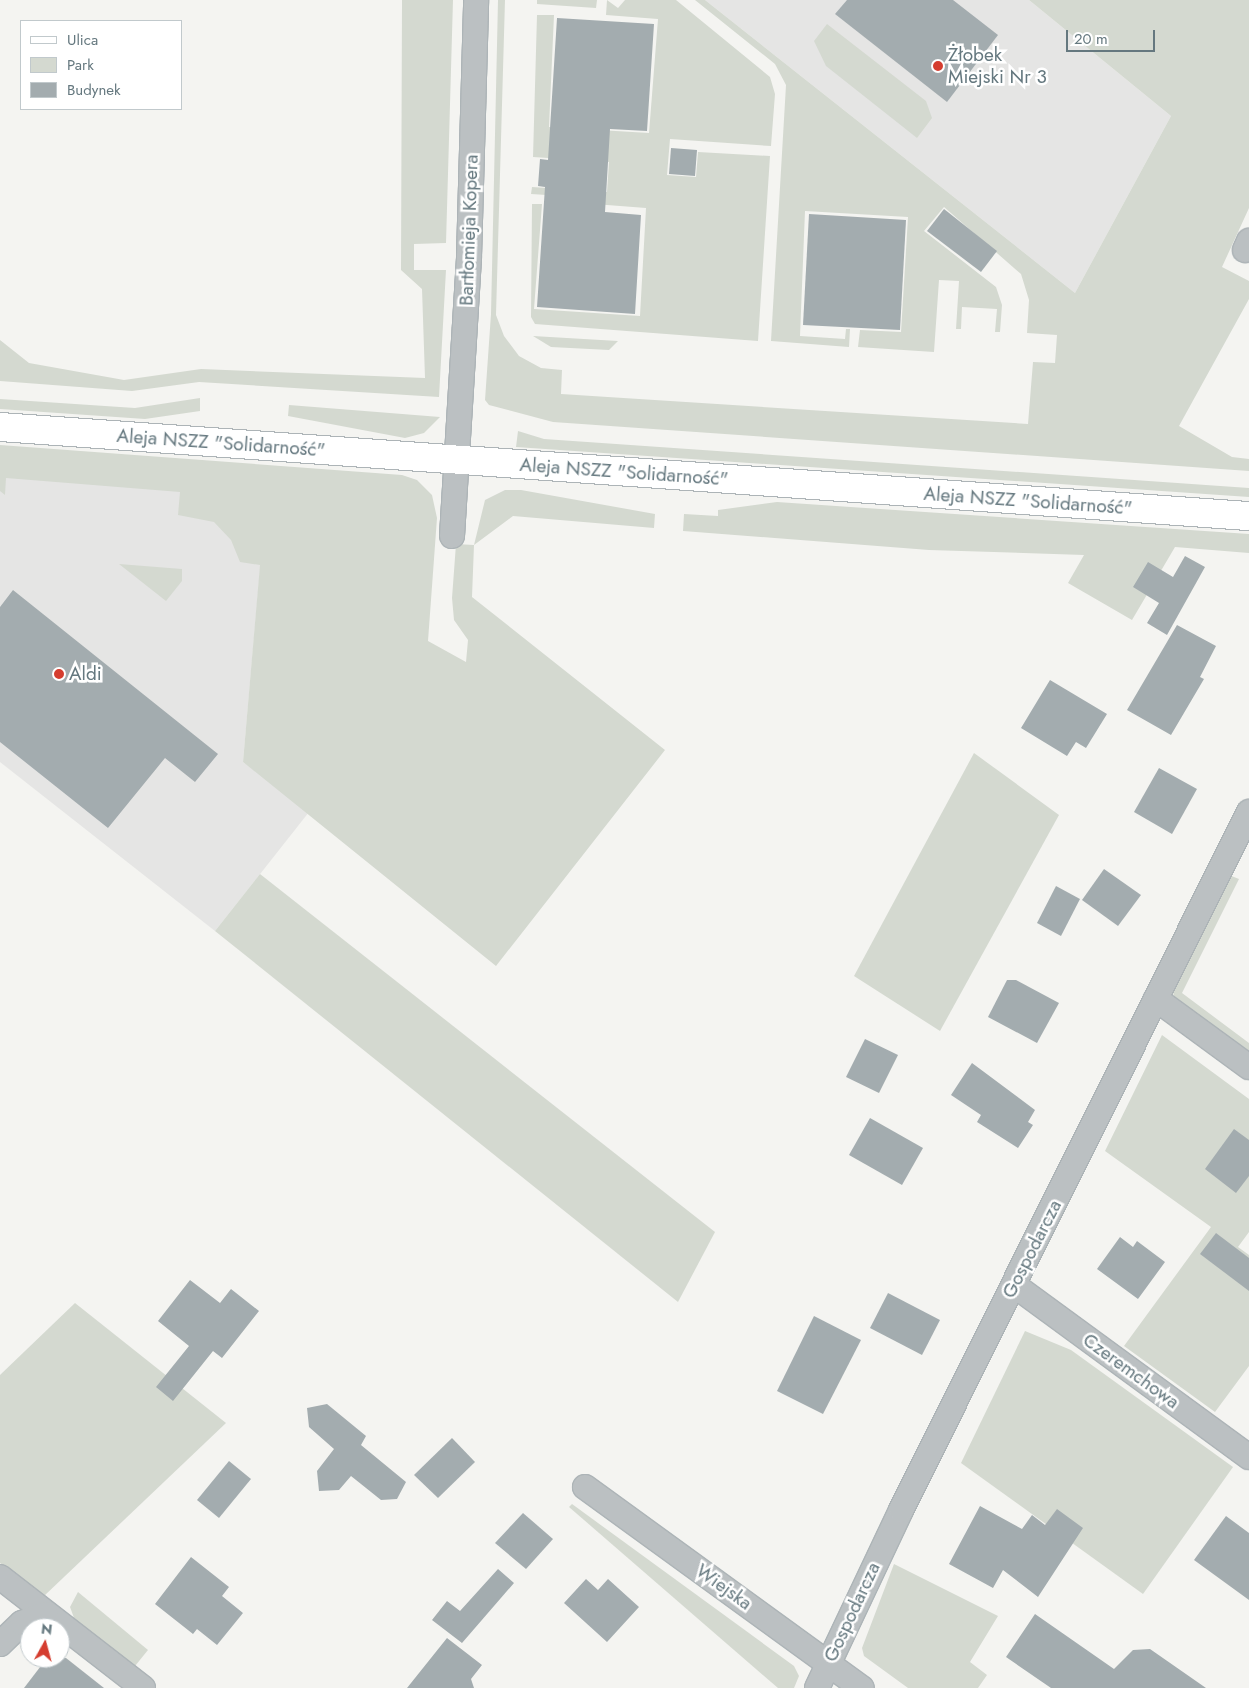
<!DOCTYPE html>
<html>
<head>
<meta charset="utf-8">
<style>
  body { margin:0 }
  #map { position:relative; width:1249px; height:1688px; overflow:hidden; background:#f4f4f1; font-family:Jost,sans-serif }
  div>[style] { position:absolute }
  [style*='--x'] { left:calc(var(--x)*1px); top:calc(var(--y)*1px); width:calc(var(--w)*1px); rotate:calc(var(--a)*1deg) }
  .built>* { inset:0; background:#e5e5e4 }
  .green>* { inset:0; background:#d4d9d0 }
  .building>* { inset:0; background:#a3acaf }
  .roads { filter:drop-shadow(1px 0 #adb4b7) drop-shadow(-1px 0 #adb4b7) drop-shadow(0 1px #adb4b7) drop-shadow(0 -1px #adb4b7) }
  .street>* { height:24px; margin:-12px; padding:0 12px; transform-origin:12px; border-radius:12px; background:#bbc0c2 }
  .secondary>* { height:28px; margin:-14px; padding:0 14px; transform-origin:14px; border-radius:14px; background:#fff }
  .dots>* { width:14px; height:14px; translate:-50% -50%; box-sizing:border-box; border:2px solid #fff; border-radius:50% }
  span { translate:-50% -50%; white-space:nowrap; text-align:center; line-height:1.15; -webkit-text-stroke:5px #fff; paint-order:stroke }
  .poi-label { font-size:19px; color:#65787f }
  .left { translate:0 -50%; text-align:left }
  .street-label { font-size:19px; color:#65787f }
  .legend { position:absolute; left:20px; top:20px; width:162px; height:90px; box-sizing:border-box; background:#fff; border:1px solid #c1c9cc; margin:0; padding:6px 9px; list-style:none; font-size:15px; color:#65787f }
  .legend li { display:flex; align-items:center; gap:10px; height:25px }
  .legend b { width:25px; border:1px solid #c1c9cc }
  .north { position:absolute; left:20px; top:1618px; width:50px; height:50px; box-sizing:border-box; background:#fff; border:1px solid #c1c9cc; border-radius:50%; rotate:7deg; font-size:14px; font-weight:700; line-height:20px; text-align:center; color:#65787f }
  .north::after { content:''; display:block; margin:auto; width:18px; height:22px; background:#d53d2f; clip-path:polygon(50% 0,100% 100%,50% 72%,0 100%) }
  .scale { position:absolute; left:1066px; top:30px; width:89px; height:22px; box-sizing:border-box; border:2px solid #65787f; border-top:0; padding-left:6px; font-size:15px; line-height:18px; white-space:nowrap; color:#65787f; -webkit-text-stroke:4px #fff; paint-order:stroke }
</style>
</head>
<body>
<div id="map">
  <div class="built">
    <div style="clip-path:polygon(705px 0,1029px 0,1171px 116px,1075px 293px)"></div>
    <div style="clip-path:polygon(0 459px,268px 479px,243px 762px,309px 812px,215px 931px,0 762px)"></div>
  </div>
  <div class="green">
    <div style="clip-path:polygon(402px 0,453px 0,446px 243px,414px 244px,414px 270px,446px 270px,439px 397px,199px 382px,132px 391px,0 381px,0 340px,29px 363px,124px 380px,201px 369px,425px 378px,422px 289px,401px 270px)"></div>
    <div style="clip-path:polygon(498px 0,505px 0,496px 315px,504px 336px,519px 356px,541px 368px,562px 370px,561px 394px,1028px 424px,1033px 362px,1055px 363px,1057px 335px,1027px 333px,1029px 300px,1021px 274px,944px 207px,924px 231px,996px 287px,1002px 305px,1000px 332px,995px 332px,997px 309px,962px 307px,961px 329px,956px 329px,959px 281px,939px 280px,934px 352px,858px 347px,860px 330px,901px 332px,908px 217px,805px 211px,800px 336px,845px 339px,846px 329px,850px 329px,849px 347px,771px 341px,786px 85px,775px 64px,695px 0,705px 0,1075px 293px,1171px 116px,1029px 0,1249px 0,1249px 208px,1222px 267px,1249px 281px,1249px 299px,1179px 426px,1232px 457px,1249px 459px,1249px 471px,553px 422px,489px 405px,485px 400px,491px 314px)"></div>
    <div style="clip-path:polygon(537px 0,597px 0,596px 8px,537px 4px)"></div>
    <div style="clip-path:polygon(607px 0,618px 8px,625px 0,676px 0,770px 77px,775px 94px,771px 146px,670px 139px,667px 175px,696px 177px,698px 152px,770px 156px,758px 341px,535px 324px,531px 317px,532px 204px,542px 204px,534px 309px,640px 316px,646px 208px,594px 204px,594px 198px,531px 194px,532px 187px,607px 192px,609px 162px,533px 157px,537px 15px,554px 15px,549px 127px,649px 133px,658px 19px,606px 15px)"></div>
    <div style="clip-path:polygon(827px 24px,926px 101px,932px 118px,917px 138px,826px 66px,814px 41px)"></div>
    <div style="clip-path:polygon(533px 336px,618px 341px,609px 350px,551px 347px)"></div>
    <div style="clip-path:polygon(200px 398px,200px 411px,145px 419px,0 409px,0 399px,135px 408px)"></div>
    <div style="clip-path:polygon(289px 405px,440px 417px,424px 433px,405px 438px,288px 416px)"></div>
    <div style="clip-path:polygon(518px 431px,544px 439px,1249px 488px,1249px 497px,516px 447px)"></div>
    <div style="clip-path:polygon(0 445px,402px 475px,417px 480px,432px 495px,437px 518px,428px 641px,466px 662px,468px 640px,454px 620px,452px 598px,456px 544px,474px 545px,485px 500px,505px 490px,521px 490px,655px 514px,654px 528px,513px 516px,474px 545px,472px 597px,665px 750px,496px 966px,243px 762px,260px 565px,240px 562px,231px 540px,214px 522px,178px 515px,180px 492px,6px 478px,5px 495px,0 491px)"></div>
    <div style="clip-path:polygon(777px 502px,1249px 534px,1249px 553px,1175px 547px,1132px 620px,1068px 583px,1084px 555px,929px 550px,683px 531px,684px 514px,718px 516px,718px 510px)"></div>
    <div style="clip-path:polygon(119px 564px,182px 569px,182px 581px,166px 601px)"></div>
    <div style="clip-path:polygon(974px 753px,1059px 815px,940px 1031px,854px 976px)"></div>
    <div style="clip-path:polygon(260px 874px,715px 1232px,678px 1302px,215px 931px)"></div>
    <div style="clip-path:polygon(1229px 875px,1239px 879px,1182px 993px,1249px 1043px,1249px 1053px,1174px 997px,1172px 986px)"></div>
    <div style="clip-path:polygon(1162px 1035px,1249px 1099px,1249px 1232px,1238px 1247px,1249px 1255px,1249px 1366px,1215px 1412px,1124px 1346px,1211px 1227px,1105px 1151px)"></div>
    <div style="clip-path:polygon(75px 1303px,226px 1423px,43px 1597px,0 1563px,0 1375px)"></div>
    <div style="clip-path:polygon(1025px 1331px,1071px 1350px,1233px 1467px,1143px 1594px,961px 1463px)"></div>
    <div style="clip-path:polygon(572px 1504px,794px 1666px,799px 1676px,794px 1688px,778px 1688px,569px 1507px)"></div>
    <div style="clip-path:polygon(894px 1564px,998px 1616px,970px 1662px,987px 1675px,978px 1688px,908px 1688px,864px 1656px,862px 1648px)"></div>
    <div style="clip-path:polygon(78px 1592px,148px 1650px,131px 1671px,77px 1626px,70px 1607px)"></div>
  </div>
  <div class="building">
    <div style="clip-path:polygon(847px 0,953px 0,998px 35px,947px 102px,835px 14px)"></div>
    <div style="clip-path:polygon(557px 18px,654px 24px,647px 131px,610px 129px,605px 212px,641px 215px,635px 314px,537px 307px,545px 187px,538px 186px,540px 159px,548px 160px)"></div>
    <div style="clip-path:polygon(671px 148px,697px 150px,695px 176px,669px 174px)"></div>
    <div style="clip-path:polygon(944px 209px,997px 251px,981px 272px,927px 231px)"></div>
    <div style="clip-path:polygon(809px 214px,906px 220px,900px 330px,803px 325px)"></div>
    <div style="clip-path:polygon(1185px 556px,1205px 567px,1167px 635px,1147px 623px,1159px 603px,1133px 587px,1148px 562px,1173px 577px)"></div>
    <div style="clip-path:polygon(13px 590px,218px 754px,195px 782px,165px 758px,108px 828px,0 742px,0 607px)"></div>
    <div style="clip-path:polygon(1177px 625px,1216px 646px,1200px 677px,1204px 679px,1171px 735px,1127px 710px)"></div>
    <div style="clip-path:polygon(1050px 680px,1107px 714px,1086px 748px,1076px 742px,1067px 756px,1021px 728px)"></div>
    <div style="clip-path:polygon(1159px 768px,1197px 789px,1172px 834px,1134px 812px)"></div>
    <div style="clip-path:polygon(1104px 869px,1141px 895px,1118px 926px,1082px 900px)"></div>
    <div style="clip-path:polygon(1056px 886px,1080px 899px,1061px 936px,1037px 923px)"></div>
    <div style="clip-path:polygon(1007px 980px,1016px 980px,1059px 1003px,1037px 1043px,988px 1017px)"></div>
    <div style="clip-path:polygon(865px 1039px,898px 1055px,879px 1093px,846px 1077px)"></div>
    <div style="clip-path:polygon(972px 1063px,1035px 1110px,1028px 1122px,1033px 1125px,1018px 1148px,977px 1122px,981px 1115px,951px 1095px)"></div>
    <div style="clip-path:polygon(870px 1118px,923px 1148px,902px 1185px,849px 1155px)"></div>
    <div style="clip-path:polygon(1234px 1129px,1249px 1140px,1249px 1176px,1236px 1193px,1205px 1169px)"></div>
    <div style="clip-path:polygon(1216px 1233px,1249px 1258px,1249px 1291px,1200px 1254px)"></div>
    <div style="clip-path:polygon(1120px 1237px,1133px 1247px,1137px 1241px,1165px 1262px,1138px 1299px,1097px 1269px)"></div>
    <div style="clip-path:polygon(190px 1280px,220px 1303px,231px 1289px,259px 1311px,222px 1358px,213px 1351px,173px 1401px,156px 1387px,189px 1346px,158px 1321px)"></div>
    <div style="clip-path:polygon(888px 1293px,940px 1320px,922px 1355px,870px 1328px)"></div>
    <div style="clip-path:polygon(814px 1316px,861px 1340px,823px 1414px,777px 1391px)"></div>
    <div style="clip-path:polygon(327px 1404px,366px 1436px,361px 1445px,406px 1482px,397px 1499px,381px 1500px,351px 1476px,339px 1490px,319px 1491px,317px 1471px,334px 1449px,309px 1427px,307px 1408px)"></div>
    <div style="clip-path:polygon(452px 1438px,475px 1462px,438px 1498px,414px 1475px)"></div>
    <div style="clip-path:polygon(229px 1461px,251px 1479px,219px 1518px,197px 1500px)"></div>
    <div style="clip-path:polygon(980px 1506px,1022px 1529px,1032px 1515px,1045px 1525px,1057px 1509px,1083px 1528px,1038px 1597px,1003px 1570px,993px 1588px,949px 1564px)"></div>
    <div style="clip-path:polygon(523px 1513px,553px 1539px,526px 1569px,495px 1543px)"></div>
    <div style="clip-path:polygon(1226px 1516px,1249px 1533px,1249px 1600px,1194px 1560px)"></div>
    <div style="clip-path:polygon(191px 1557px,229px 1587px,222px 1596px,243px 1613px,217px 1645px,197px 1629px,193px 1634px,155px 1604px)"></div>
    <div style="clip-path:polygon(498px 1569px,514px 1583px,462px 1643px,432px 1620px,447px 1601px,460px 1611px)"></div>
    <div style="clip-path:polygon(586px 1579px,598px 1590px,608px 1579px,639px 1607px,607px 1642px,564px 1603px)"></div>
    <div style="clip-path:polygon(1035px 1614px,1114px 1669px,1133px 1650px,1150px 1649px,1206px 1688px,1051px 1688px,1006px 1657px)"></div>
    <div style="clip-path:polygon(447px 1638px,482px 1665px,471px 1679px,474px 1688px,407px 1688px)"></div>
    <div style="clip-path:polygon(47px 1658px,66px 1658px,104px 1688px,24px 1688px)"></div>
  </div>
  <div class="roads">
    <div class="street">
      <div style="--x:1245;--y:250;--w:10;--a:-66"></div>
      <div style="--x:452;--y:536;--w:280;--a:-86.5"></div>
      <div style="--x:469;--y:257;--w:257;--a:-88.4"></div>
      <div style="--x:1156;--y:999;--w:115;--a:36.2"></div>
      <div style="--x:1014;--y:1285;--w:291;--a:36.2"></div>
      <div style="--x:585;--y:1487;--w:342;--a:36"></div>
      <div style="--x:0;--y:1577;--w:181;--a:37.8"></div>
      <div style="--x:0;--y:1644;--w:30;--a:-44"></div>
      <div style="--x:22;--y:1623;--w:25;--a:-21"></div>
      <div style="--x:817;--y:1688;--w:197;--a:-64.7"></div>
      <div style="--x:901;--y:1510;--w:780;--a:-63.5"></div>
    </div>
    <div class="secondary">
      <div style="--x:0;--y:427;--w:1252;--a:4.08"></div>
    </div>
  </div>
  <div class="dots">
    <div style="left:938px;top:66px;background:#d53d2f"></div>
    <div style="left:59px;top:674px;background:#d53d2f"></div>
  </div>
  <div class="poi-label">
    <span class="left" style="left:948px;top:66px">Żłobek<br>Miejski Nr 3</span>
    <span class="left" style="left:69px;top:674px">Aldi</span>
  </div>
  <div class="street-label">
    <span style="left:469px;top:230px;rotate:-88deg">Bartłomieja Kopera</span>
    <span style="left:221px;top:443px;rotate:4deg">Aleja NSZZ "Solidarność"</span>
    <span style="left:624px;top:472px;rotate:4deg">Aleja NSZZ "Solidarność"</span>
    <span style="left:1028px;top:501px;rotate:4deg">Aleja NSZZ "Solidarność"</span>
    <span style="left:1032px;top:1249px;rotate:-63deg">Gospodarcza</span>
    <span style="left:1131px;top:1371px;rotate:36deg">Czeremchowa</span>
    <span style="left:724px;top:1587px;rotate:36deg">Wiejska</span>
    <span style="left:852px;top:1612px;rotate:-65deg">Gospodarcza</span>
  </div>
  <ul class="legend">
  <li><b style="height:6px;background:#fff"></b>Ulica</li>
  <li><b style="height:14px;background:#d4d9d0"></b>Park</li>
  <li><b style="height:14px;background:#a3acaf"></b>Budynek</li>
  </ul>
  <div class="north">N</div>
  <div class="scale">20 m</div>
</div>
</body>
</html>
